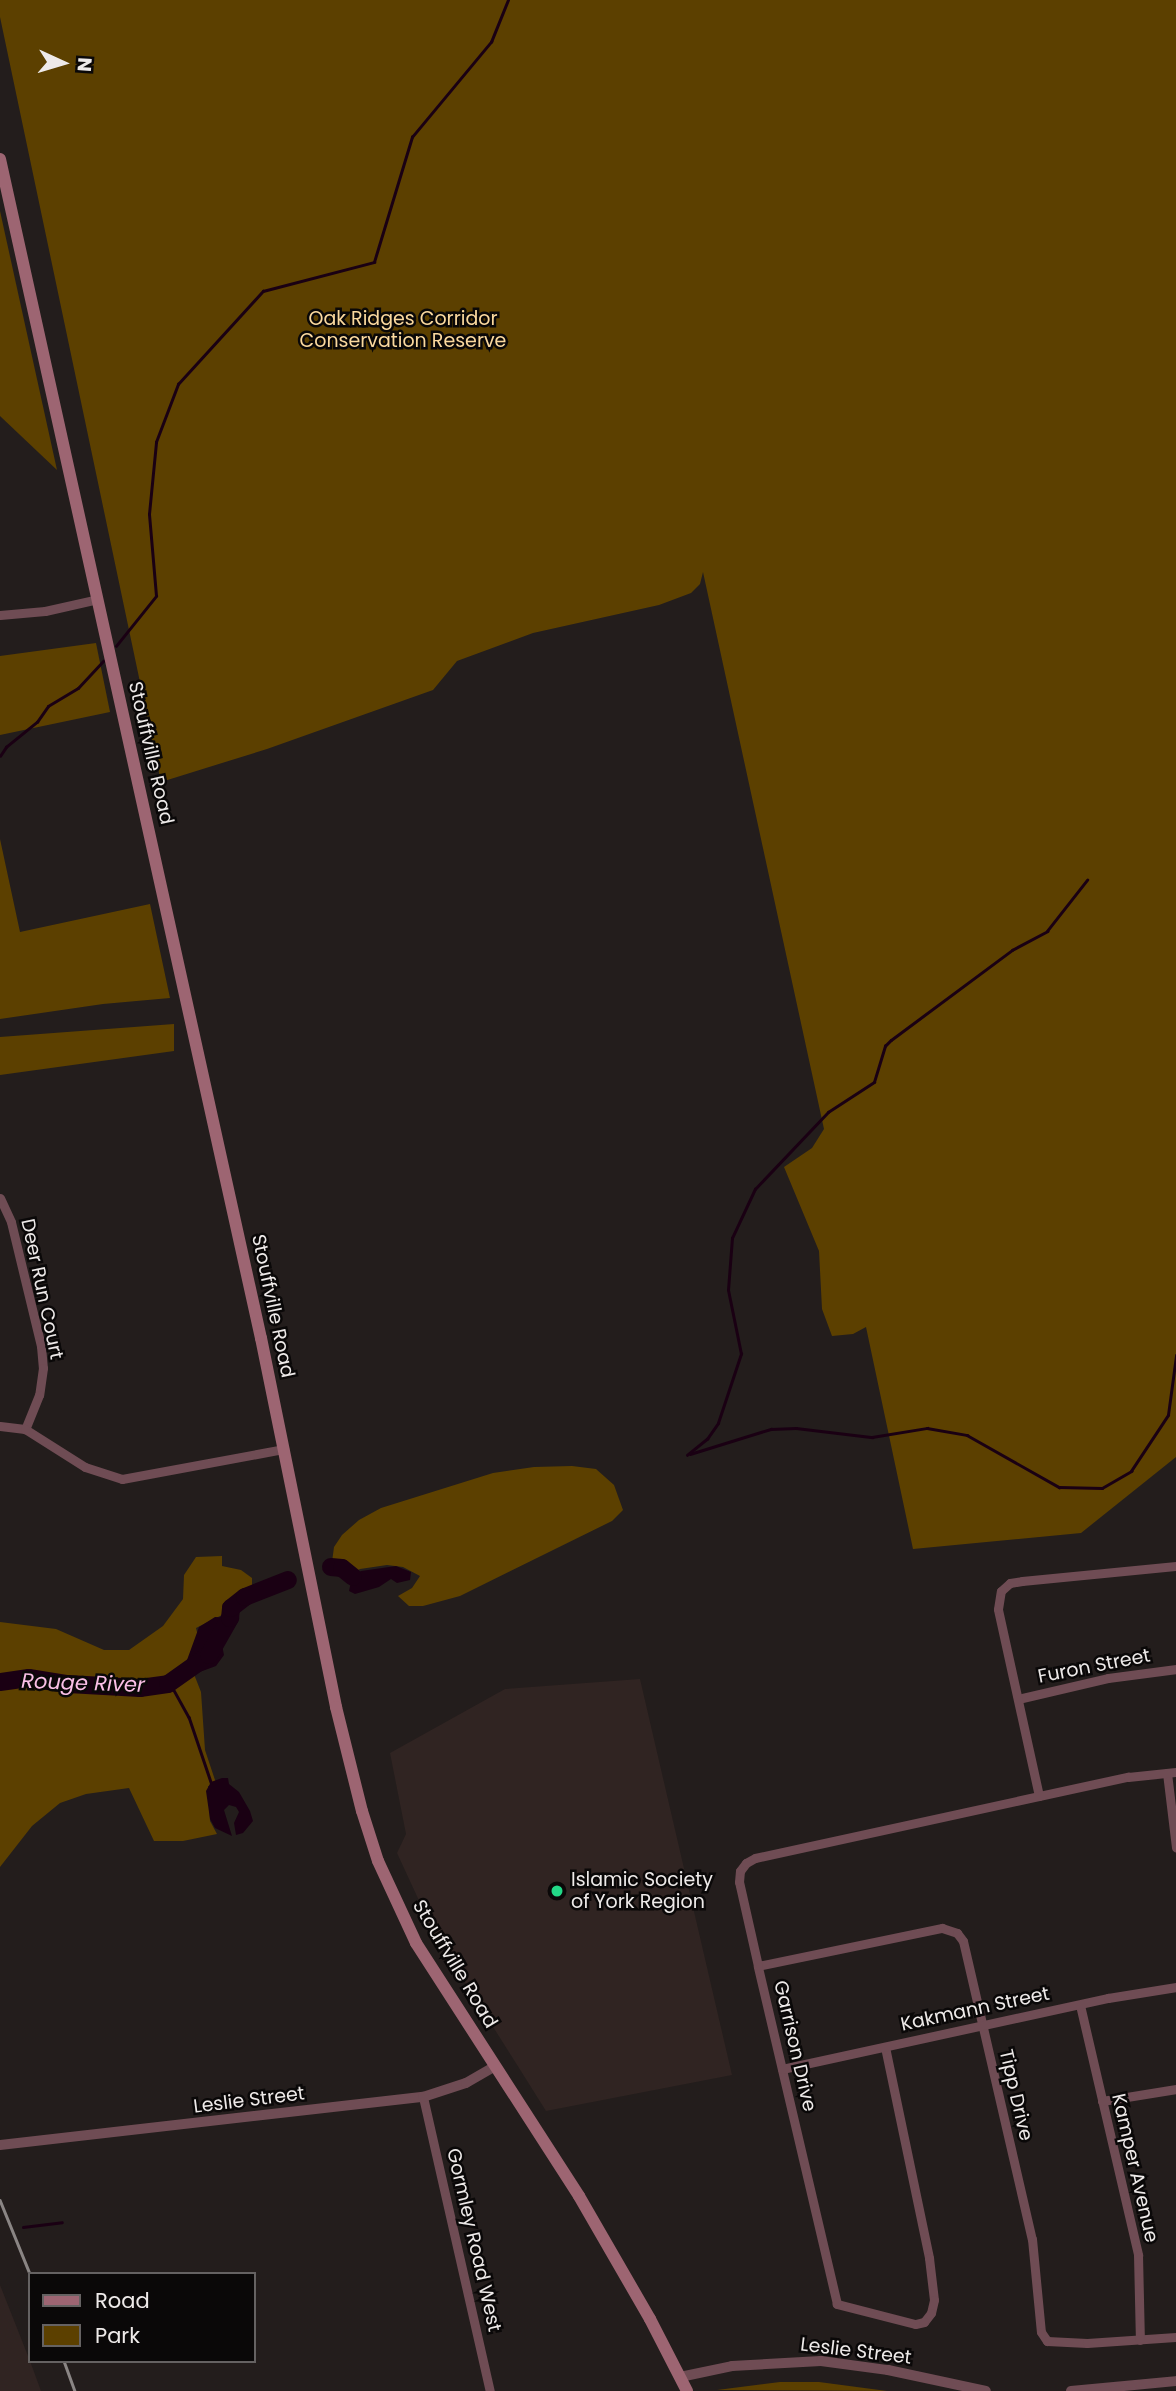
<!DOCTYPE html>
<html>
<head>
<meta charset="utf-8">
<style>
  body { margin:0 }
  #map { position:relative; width:1176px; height:2391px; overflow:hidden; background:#231d1c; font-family:Poppins,sans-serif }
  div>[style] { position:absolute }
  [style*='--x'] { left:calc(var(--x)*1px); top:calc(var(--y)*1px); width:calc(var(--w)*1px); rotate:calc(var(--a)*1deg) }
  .built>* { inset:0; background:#302422 }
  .green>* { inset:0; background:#5c4000 }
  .water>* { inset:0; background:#1a0013 }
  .stream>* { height:2.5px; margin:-1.25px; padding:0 1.25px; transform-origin:1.25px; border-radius:1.25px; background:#1a0013 }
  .river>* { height:18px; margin:-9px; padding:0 9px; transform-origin:9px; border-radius:9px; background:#1a0013 }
  .minor>* { height:9px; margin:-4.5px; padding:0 4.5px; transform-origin:4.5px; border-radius:4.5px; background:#6f4c54 }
  .tertiary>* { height:10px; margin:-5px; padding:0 5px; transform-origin:5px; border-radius:5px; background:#6f4c54 }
  .secondary>* { height:12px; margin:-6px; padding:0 6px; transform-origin:6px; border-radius:6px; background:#9d6572 }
  .rail>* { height:2.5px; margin:-1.25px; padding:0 1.25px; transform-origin:1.25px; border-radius:1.25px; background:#8a8584 }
  .dots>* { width:19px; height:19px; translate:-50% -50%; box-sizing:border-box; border:4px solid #0a0808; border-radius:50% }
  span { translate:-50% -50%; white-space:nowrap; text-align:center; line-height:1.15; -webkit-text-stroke:5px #0a0808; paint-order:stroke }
  .park-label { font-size:19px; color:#fbd99e }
  .street-label { font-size:19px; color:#eeeae9 }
  .poi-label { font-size:19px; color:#eeeae9 }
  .left { translate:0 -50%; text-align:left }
  .water-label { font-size:21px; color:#fabfe6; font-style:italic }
  .legend { position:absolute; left:28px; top:2272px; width:228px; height:91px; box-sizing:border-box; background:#0a0808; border:2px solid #656262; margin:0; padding:9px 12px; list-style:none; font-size:21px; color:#eeeae9 }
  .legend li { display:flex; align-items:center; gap:14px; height:35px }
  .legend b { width:35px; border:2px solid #656262 }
  .north { position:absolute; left:28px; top:28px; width:70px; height:70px; -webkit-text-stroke:5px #0a0808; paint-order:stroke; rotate:94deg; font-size:19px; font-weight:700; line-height:28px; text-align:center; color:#eeeae9 }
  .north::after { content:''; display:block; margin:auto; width:24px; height:32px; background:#eeeae9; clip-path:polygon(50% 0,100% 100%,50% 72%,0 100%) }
</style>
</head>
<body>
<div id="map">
  <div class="built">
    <div style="clip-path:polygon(640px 1679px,732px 2075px,546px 2111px,434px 1933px,397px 1853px,406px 1834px,390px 1753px,505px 1689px)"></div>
    <div style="clip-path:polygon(0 2285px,30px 2361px,41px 2391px,0 2391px)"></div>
  </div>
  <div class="green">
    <div style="clip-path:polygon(0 0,1176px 0,1176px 1457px,1081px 1533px,913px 1549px,866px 1327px,853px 1334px,832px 1336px,822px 1309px,819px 1251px,784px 1167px,812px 1148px,824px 1129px,703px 572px,700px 584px,691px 593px,659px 605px,533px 633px,457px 661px,433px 690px,267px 749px,161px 782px,0 17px)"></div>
    <div style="clip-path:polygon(0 211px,57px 470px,0 416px)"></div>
    <div style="clip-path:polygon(96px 643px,110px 712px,0 735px,0 656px)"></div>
    <div style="clip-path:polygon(0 839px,20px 932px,150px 904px,170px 998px,103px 1004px,0 1019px)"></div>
    <div style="clip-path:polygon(174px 1024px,174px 1051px,0 1075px,0 1037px)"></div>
    <div style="clip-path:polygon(572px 1466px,596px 1469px,614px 1485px,623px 1510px,612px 1521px,460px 1596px,423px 1606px,409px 1606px,398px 1596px,412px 1588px,420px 1576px,403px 1567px,387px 1565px,360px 1569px,346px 1577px,332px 1562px,334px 1547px,342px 1535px,359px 1520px,381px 1508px,493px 1473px,534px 1467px)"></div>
    <div style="clip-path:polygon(222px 1556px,222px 1566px,241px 1570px,252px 1578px,252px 1594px,228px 1612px,196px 1628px,200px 1644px,190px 1664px,201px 1692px,205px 1750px,217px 1786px,208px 1786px,210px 1821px,217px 1834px,183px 1841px,154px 1841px,129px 1788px,86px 1794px,60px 1803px,32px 1826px,0 1867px,0 1622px,56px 1629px,104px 1650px,129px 1650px,163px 1626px,183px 1599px,184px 1575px,196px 1557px)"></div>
    <div style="clip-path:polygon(780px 2382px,819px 2382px,887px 2391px,717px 2390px)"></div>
  </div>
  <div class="water">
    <div style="clip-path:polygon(396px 1566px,411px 1572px,410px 1580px,397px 1583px,391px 1579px,379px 1587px,355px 1594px,349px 1591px,352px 1577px,361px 1571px)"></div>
    <div style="clip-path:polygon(215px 1617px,231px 1618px,232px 1626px,222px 1645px,224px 1655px,216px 1666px,197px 1673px,190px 1670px,187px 1660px,199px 1627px)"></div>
    <div style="clip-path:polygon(222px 1778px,228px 1778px,229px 1784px,239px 1792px,250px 1811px,253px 1821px,243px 1833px,236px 1835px,234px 1823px,239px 1812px,236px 1807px,229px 1805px,224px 1810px,232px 1836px,215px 1828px,210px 1819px,206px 1791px,211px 1782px)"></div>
  </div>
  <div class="stream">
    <div style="--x:116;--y:646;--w:64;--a:-51.3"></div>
    <div style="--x:156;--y:596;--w:82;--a:-94.9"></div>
    <div style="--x:149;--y:514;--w:72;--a:-84.4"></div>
    <div style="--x:156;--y:442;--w:62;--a:-69.2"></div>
    <div style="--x:178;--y:384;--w:126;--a:-47.6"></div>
    <div style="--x:263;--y:291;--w:115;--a:-14.6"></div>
    <div style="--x:374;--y:262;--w:131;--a:-73.1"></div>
    <div style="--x:412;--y:137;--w:124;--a:-50.3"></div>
    <div style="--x:491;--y:42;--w:45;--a:-68"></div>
    <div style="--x:0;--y:756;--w:11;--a:-56"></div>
    <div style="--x:6;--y:747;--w:40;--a:-39"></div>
    <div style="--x:37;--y:722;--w:19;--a:-55"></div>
    <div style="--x:48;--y:706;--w:35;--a:-31"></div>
    <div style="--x:78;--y:688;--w:37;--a:-47"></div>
    <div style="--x:690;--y:1454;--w:85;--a:-17.2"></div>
    <div style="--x:771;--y:1429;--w:25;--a:-2"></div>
    <div style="--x:796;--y:1428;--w:77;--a:6.8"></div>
    <div style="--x:872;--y:1437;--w:56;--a:-9.3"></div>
    <div style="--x:927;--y:1428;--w:41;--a:9.9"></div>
    <div style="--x:967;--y:1435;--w:106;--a:29.5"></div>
    <div style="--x:1059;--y:1487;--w:43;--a:1.3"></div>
    <div style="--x:1102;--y:1488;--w:34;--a:-30"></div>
    <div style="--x:1131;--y:1471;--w:67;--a:-56.5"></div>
    <div style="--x:1168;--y:1415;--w:60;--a:-82.3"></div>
    <div style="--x:687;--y:1455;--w:26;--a:-39"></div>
    <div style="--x:707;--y:1439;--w:19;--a:-55"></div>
    <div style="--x:718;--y:1423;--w:73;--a:-71.6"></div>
    <div style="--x:741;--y:1354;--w:65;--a:-101.5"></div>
    <div style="--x:728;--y:1290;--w:52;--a:-85.6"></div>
    <div style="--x:732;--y:1238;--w:54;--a:-64.9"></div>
    <div style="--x:755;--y:1189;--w:106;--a:-46.5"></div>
    <div style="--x:828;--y:1112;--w:55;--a:-33.1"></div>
    <div style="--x:874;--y:1082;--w:38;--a:-73"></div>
    <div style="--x:885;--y:1046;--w:8;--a:-45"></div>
    <div style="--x:891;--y:1040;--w:151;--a:-36.6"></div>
    <div style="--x:1012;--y:950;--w:40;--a:-28"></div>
    <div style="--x:1047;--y:931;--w:65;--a:-51.9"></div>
    <div style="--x:170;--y:1683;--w:39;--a:61"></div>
    <div style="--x:189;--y:1717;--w:69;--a:71.3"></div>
    <div style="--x:23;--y:2227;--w:39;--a:-7"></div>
  </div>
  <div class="river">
    <div style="--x:331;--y:1567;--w:11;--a:5"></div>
    <div style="--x:342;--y:1568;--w:14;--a:39"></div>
    <div style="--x:0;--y:1682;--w:29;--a:-8"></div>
    <div style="--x:29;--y:1678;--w:39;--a:9"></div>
    <div style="--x:68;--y:1684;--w:72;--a:3.2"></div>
    <div style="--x:140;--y:1688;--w:28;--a:-8"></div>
    <div style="--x:168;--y:1684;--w:50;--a:-35.3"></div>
    <div style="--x:209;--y:1655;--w:43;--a:-60.4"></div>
    <div style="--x:230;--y:1618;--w:10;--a:-84"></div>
    <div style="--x:231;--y:1608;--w:18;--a:-38"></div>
    <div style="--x:245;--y:1597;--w:46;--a:-21.6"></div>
  </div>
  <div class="minor">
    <div style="--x:0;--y:615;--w:45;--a:-5.1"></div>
    <div style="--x:45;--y:611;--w:54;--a:-12.8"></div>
    <div style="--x:0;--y:1198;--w:26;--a:65"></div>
    <div style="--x:11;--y:1222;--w:128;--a:76.4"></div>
    <div style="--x:41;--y:1346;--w:22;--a:85"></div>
    <div style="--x:43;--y:1368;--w:27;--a:98"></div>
    <div style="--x:39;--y:1395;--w:37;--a:112"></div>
    <div style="--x:0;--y:1426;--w:25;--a:7"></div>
    <div style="--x:25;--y:1429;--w:71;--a:32.3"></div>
    <div style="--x:85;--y:1467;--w:39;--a:18"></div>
    <div style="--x:122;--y:1479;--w:165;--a:-10.5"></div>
    <div style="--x:1018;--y:1699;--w:92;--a:-13.1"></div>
    <div style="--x:1108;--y:1678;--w:69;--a:-7.5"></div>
    <div style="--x:1167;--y:1773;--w:75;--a:83.1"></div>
    <div style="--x:1039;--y:1796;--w:191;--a:-102.4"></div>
    <div style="--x:998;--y:1609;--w:18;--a:-81"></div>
    <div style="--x:1001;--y:1591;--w:12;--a:-42"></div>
    <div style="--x:1010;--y:1583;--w:12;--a:-9"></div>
    <div style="--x:1022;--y:1581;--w:155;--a:-5.6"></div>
    <div style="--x:758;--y:1966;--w:188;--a:-11.7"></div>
    <div style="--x:942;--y:1928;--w:16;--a:18"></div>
    <div style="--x:957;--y:1933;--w:10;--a:53"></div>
    <div style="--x:963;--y:1941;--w:306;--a:77"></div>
    <div style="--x:1032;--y:2239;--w:93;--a:84.5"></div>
    <div style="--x:1041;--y:2332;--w:11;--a:56"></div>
    <div style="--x:1047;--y:2341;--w:40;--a:2.9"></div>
    <div style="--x:1087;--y:2343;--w:89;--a:-3.9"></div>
    <div style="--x:1080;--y:2005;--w:257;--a:76.9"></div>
    <div style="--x:1138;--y:2255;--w:85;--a:88.7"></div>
    <div style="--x:885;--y:2047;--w:216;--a:78.2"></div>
    <div style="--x:929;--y:2258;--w:42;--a:83.2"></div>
    <div style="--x:934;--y:2300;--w:13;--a:103"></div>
    <div style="--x:931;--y:2313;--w:11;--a:128"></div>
    <div style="--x:924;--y:2322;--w:9;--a:167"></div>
    <div style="--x:915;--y:2324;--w:81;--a:-165.6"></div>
    <div style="--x:837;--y:2304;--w:347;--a:-103.2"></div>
    <div style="--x:758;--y:1966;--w:86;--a:-102.7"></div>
    <div style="--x:739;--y:1882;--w:11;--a:-85"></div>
    <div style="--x:740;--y:1871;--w:10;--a:-53"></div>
    <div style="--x:746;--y:1863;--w:10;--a:-29"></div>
    <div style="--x:755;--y:1858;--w:382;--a:-12.3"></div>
    <div style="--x:1128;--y:1777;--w:48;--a:-5.9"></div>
    <div style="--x:782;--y:2069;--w:334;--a:-12.3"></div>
    <div style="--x:1108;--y:1998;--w:69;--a:-9.2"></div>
    <div style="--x:423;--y:2097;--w:302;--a:77.2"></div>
    <div style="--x:1102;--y:2101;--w:75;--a:-9.2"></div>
  </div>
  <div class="tertiary">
    <div style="--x:0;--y:2145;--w:426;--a:-6.5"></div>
    <div style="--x:423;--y:2097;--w:45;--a:-18"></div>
    <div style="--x:466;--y:2083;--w:34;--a:-30"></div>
    <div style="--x:680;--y:2377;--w:53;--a:-11.9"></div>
    <div style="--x:732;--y:2366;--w:89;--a:-3.2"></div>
    <div style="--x:821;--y:2361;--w:68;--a:7.7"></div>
    <div style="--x:888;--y:2370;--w:100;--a:12.1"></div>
    <div style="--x:1071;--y:2391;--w:105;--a:-5.4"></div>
  </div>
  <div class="secondary">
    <div style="--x:0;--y:159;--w:1208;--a:77.52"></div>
    <div style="--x:261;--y:1338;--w:377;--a:78.5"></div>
    <div style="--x:336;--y:1707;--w:107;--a:76"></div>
    <div style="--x:362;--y:1811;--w:52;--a:72.3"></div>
    <div style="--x:378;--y:1861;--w:90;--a:65.1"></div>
    <div style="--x:416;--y:1943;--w:301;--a:57.2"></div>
    <div style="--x:579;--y:2196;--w:142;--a:60"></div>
    <div style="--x:650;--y:2319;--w:81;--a:62.8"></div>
  </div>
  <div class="rail">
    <div style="--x:0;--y:2200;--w:80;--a:67.9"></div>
    <div style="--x:64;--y:2361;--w:32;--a:70"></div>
  </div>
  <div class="dots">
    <div style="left:557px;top:1891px;background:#22d887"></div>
  </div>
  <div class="park-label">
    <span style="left:403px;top:330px">Oak Ridges Corridor<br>Conservation Reserve</span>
  </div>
  <div class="street-label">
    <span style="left:151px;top:753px;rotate:77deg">Stouffville Road</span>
    <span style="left:42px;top:1289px;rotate:78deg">Deer Run Court</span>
    <span style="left:273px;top:1306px;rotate:78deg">Stouffville Road</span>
    <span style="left:1094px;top:1666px;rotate:-11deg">Furon Street</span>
    <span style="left:455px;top:1964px;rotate:59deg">Stouffville Road</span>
    <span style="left:975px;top:2009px;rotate:-12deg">Kakmann Street</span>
    <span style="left:795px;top:2046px;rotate:77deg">Garrison Drive</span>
    <span style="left:1016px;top:2095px;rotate:77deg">Tipp Drive</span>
    <span style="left:249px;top:2100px;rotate:-7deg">Leslie Street</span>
    <span style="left:1135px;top:2168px;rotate:77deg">Kamper Avenue</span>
    <span style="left:474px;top:2240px;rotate:77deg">Gormley Road West</span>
    <span style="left:856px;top:2351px;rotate:7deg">Leslie Street</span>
  </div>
  <div class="poi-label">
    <span class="left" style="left:571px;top:1891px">Islamic Society<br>of York Region</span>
  </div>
  <div class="water-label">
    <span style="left:83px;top:1683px;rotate:2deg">Rouge River</span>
  </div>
  <ul class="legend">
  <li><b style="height:9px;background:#9d6572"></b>Road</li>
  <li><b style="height:19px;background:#5c4000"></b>Park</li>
  </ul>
  <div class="north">N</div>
</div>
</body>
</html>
